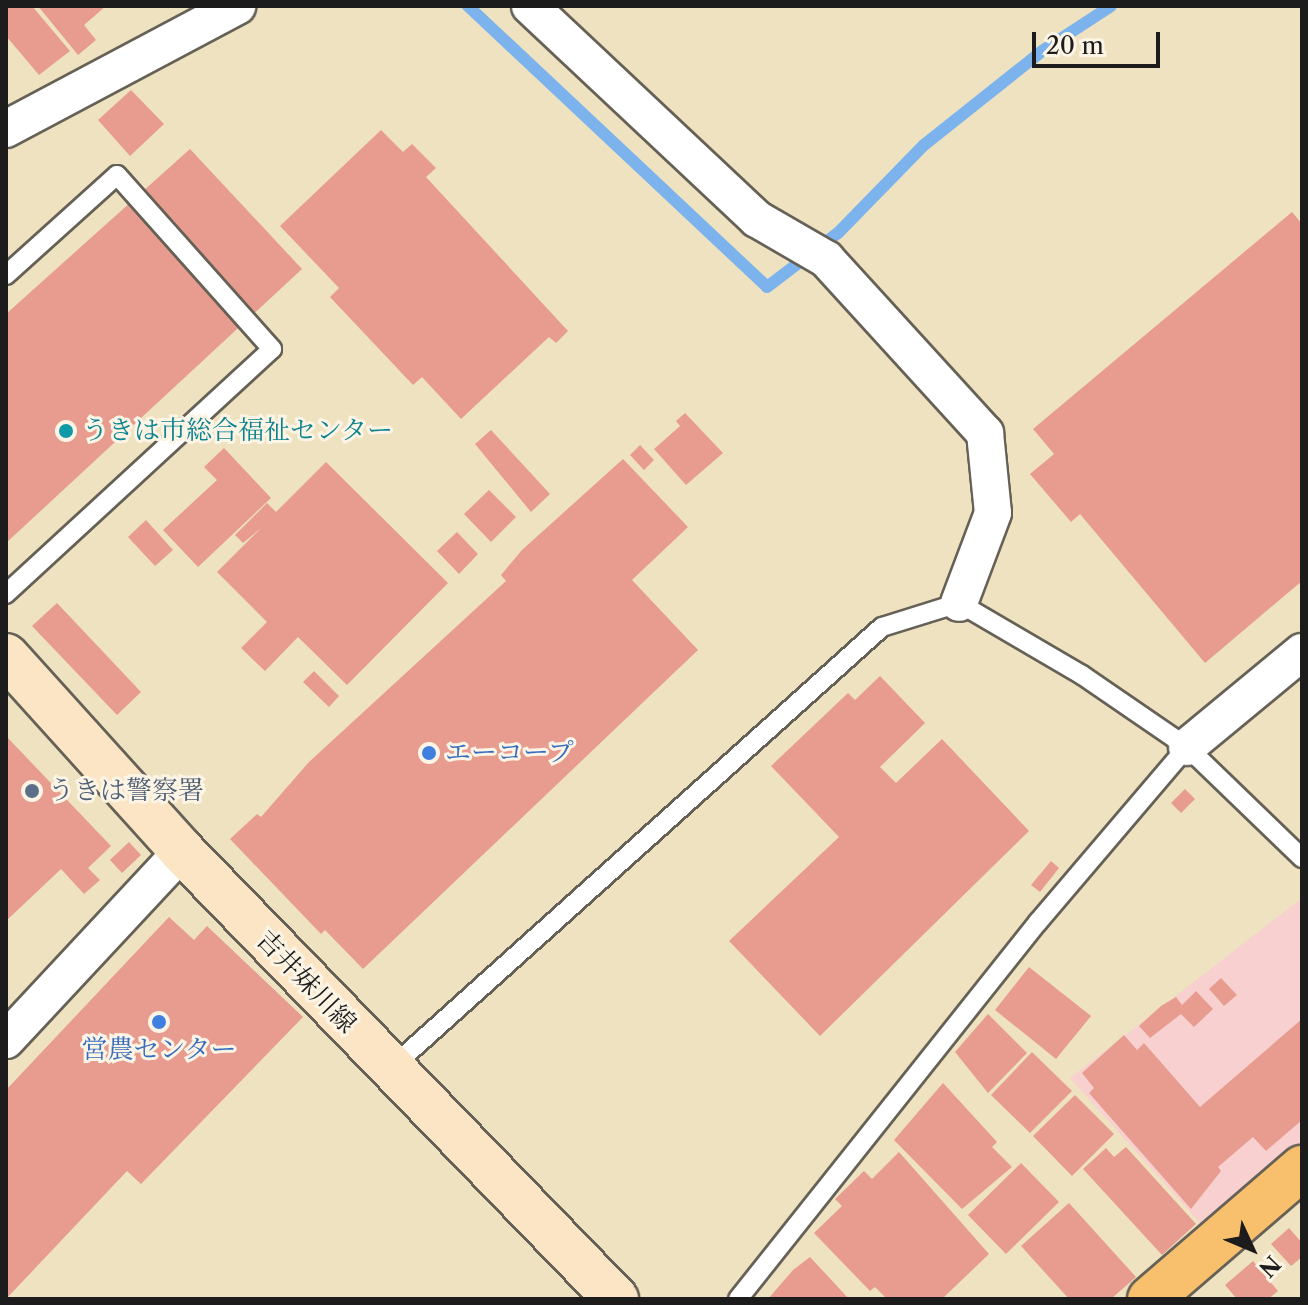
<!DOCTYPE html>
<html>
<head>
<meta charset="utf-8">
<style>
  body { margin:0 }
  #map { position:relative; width:1308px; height:1305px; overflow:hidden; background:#eee2c1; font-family:"Libre Caslon Text","Noto Serif JP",serif }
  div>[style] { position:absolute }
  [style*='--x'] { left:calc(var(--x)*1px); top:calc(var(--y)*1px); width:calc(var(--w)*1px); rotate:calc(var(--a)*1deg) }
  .built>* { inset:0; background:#f7d0cf }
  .stream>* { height:12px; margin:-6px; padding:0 6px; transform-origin:6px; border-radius:6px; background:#7db3ec }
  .building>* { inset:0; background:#e79c8f }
  .roads { filter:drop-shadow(2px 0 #666156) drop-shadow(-2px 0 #666156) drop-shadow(0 2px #666156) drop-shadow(0 -2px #666156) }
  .service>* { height:18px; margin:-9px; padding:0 9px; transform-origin:9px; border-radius:9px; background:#fff }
  .minor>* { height:36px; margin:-18px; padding:0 18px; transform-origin:18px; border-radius:18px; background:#fff }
  .secondary>* { height:44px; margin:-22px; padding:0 22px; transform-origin:22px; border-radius:22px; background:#fce5c4 }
  .trunk>* { height:44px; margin:-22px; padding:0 22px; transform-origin:22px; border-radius:22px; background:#f8bf6c }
  .dots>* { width:22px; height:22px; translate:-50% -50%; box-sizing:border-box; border:4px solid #fcf5e5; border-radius:50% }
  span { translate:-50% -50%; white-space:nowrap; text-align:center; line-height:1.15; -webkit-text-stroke:6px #fcf5e5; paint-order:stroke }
  .culture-label { font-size:26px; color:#0d838f }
  .left { translate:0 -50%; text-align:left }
  .shop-label { font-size:26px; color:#366cbe }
  .service-label { font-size:26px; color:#4e5e75 }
  .street-label { font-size:26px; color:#1c1c1c }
  .frame { position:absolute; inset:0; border:8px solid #1c1c1c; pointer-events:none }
  .north { position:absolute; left:1212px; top:1209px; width:80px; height:80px; -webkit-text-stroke:6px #fcf5e5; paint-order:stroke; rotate:134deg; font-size:22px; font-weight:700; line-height:32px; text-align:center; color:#1c1c1c }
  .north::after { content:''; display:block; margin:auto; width:28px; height:36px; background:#1c1c1c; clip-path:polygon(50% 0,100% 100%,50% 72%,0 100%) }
  .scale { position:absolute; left:1032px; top:32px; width:128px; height:36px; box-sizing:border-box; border:4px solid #1c1c1c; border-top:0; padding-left:10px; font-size:24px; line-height:28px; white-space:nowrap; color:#1c1c1c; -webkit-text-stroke:6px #fcf5e5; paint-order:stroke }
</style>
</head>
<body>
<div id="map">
  <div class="built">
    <div style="clip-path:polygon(1302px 898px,1302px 1141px,1202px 1225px,1070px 1078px)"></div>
  </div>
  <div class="stream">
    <div style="--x:468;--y:6;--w:410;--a:43.2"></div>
    <div style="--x:767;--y:287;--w:89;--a:-37.3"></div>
    <div style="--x:838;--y:233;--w:123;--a:-45.7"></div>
    <div style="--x:924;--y:145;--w:151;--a:-38.5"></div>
    <div style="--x:1042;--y:51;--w:82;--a:-33.1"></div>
  </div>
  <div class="building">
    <div style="clip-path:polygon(6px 6px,32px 6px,70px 51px,39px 75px,6px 36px)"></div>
    <div style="clip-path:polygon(38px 6px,106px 6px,84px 25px,96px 40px,78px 55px)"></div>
    <div style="clip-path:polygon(131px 90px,164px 124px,130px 156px,98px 120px)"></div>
    <div style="clip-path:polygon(381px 130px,403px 152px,412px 144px,436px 168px,426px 177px,568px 331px,556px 343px,549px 337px,461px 419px,422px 377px,413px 385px,330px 297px,339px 288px,280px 226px)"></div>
    <div style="clip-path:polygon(190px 149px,302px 269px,6px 543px,6px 314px)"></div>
    <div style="clip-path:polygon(1292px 212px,1302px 224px,1302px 581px,1205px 663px,1080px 514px,1071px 522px,1030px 474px,1054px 454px,1033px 429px)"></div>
    <div style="clip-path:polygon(685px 413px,723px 453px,686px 485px,654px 449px,680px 426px,676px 421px)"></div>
    <div style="clip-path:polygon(491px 430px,550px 494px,531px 512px,475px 444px)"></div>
    <div style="clip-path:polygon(640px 445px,654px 460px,644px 470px,630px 455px)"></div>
    <div style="clip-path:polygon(224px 448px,271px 498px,198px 567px,163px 530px,217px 480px,204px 467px)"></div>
    <div style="clip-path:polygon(623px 459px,688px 527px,632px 580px,698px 650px,363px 969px,325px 930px,321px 934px,230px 839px,257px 814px,261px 817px,309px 762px,506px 581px,501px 575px,522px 550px)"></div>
    <div style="clip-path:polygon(326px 462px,448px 583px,347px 685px,298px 637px,265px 671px,241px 648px,267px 622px,217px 572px,261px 528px,243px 543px,235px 535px,267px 503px,276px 512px)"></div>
    <div style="clip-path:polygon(489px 490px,516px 517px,491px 542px,464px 514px)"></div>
    <div style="clip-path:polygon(146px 520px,173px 550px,155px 566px,128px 537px)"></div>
    <div style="clip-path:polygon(457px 532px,478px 554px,459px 574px,437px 551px)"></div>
    <div style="clip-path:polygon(57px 603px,141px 692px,117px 715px,32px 626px)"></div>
    <div style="clip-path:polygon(314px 671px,339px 696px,329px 707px,303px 682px)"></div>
    <div style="clip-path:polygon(880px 676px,925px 723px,880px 767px,896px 783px,942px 739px,1029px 831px,820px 1036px,729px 941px,839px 837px,771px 766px,848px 693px,855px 700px)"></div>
    <div style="clip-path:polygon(6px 736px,111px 846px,88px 868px,100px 880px,84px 894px,61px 869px,6px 921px)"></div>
    <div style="clip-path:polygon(1185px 789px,1195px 799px,1181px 813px,1171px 803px)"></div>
    <div style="clip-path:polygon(129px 842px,141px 855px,122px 873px,110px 860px)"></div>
    <div style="clip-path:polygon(1051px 861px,1059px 868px,1040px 892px,1031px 885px)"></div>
    <div style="clip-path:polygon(169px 917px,194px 940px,207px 926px,303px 1017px,141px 1184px,127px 1171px,6px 1299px,6px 1090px)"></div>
    <div style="clip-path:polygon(1029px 967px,1091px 1016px,1056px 1059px,995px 1010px)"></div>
    <div style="clip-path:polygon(1221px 978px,1237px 995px,1224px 1006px,1209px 989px)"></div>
    <div style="clip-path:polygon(1196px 991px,1213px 1009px,1194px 1027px,1181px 1014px,1150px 1038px,1139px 1026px,1161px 1006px,1176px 997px,1182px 1005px)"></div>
    <div style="clip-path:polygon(988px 1014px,1027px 1053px,988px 1093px,955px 1052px)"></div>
    <div style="clip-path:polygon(1302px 1019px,1302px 1120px,1266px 1151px,1253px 1137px,1218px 1167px,1221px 1171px,1191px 1209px,1089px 1093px,1094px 1088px,1082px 1073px,1124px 1035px,1137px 1050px,1144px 1043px,1200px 1107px)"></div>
    <div style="clip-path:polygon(1032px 1052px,1072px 1091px,1030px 1133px,991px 1095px)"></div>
    <div style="clip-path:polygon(943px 1083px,997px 1142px,992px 1147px,1012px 1167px,962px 1209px,894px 1140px)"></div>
    <div style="clip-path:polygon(1075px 1095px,1114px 1134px,1072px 1176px,1033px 1136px)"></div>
    <div style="clip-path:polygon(1126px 1147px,1196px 1224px,1162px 1255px,1083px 1169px,1106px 1148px,1114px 1157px)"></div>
    <div style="clip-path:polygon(899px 1152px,989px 1254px,942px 1299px,887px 1299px,875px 1287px,870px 1291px,814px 1233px,842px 1206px,835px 1199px,864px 1171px,872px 1179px)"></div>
    <div style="clip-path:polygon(1021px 1163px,1059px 1202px,1006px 1254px,968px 1215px)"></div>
    <div style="clip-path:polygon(1069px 1203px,1136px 1277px,1111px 1299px,1069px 1299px,1021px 1246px)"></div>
    <div style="clip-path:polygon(1289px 1228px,1302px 1243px,1302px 1257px,1291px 1266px,1271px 1244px)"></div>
    <div style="clip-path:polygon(810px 1257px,849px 1299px,768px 1299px,793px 1270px)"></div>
    <div style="clip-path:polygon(1253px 1261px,1278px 1291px,1268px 1299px,1237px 1299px,1225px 1285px)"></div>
  </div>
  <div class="roads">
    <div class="service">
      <div style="--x:6;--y:275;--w:149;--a:-42"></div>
      <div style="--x:117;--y:175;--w:233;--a:48.3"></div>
      <div style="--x:272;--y:349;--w:362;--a:137.4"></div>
      <div style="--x:391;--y:1068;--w:660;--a:-41.93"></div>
      <div style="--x:882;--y:627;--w:81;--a:-17.3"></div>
      <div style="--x:959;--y:603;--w:143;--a:30.3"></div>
      <div style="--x:1082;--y:675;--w:127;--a:34.4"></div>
      <div style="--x:1187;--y:747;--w:160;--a:44"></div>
      <div style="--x:738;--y:1299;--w:482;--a:-51.5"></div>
      <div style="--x:1038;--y:922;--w:230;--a:-49.6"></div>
    </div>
    <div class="minor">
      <div style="--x:530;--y:6;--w:311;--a:43.2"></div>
      <div style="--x:757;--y:219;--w:80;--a:30.1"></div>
      <div style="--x:826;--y:259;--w:236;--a:47.6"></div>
      <div style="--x:985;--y:433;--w:80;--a:84.3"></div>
      <div style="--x:993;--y:513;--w:96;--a:110.7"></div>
      <div style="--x:6;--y:129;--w:262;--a:-28"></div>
      <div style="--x:1187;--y:747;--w:149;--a:-39.6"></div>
      <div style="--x:6;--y:1040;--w:258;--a:-47"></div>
    </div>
    <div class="secondary">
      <div style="--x:6;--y:656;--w:263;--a:47.9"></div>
      <div style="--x:182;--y:851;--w:624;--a:45.91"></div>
    </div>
    <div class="trunk">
      <div style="--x:1150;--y:1299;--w:201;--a:-40.8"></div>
    </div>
  </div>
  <div class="dots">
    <div style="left:66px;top:431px;background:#0f9aa8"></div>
    <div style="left:429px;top:753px;background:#3f7fe0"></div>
    <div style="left:32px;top:791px;background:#5c6f8a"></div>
    <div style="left:159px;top:1022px;background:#3f7fe0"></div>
  </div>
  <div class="culture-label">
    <span class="left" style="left:82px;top:431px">うきは市総合福祉センター</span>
  </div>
  <div class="shop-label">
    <span class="left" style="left:445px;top:753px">エーコープ</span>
    <span style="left:159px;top:1050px">営農センター</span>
  </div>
  <div class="service-label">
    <span class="left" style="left:48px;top:791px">うきは警察署</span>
  </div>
  <div class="street-label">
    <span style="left:306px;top:982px;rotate:46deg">吉井妹川線</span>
  </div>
  <div class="frame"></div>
  <div class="north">N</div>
  <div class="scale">20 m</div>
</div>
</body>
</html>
